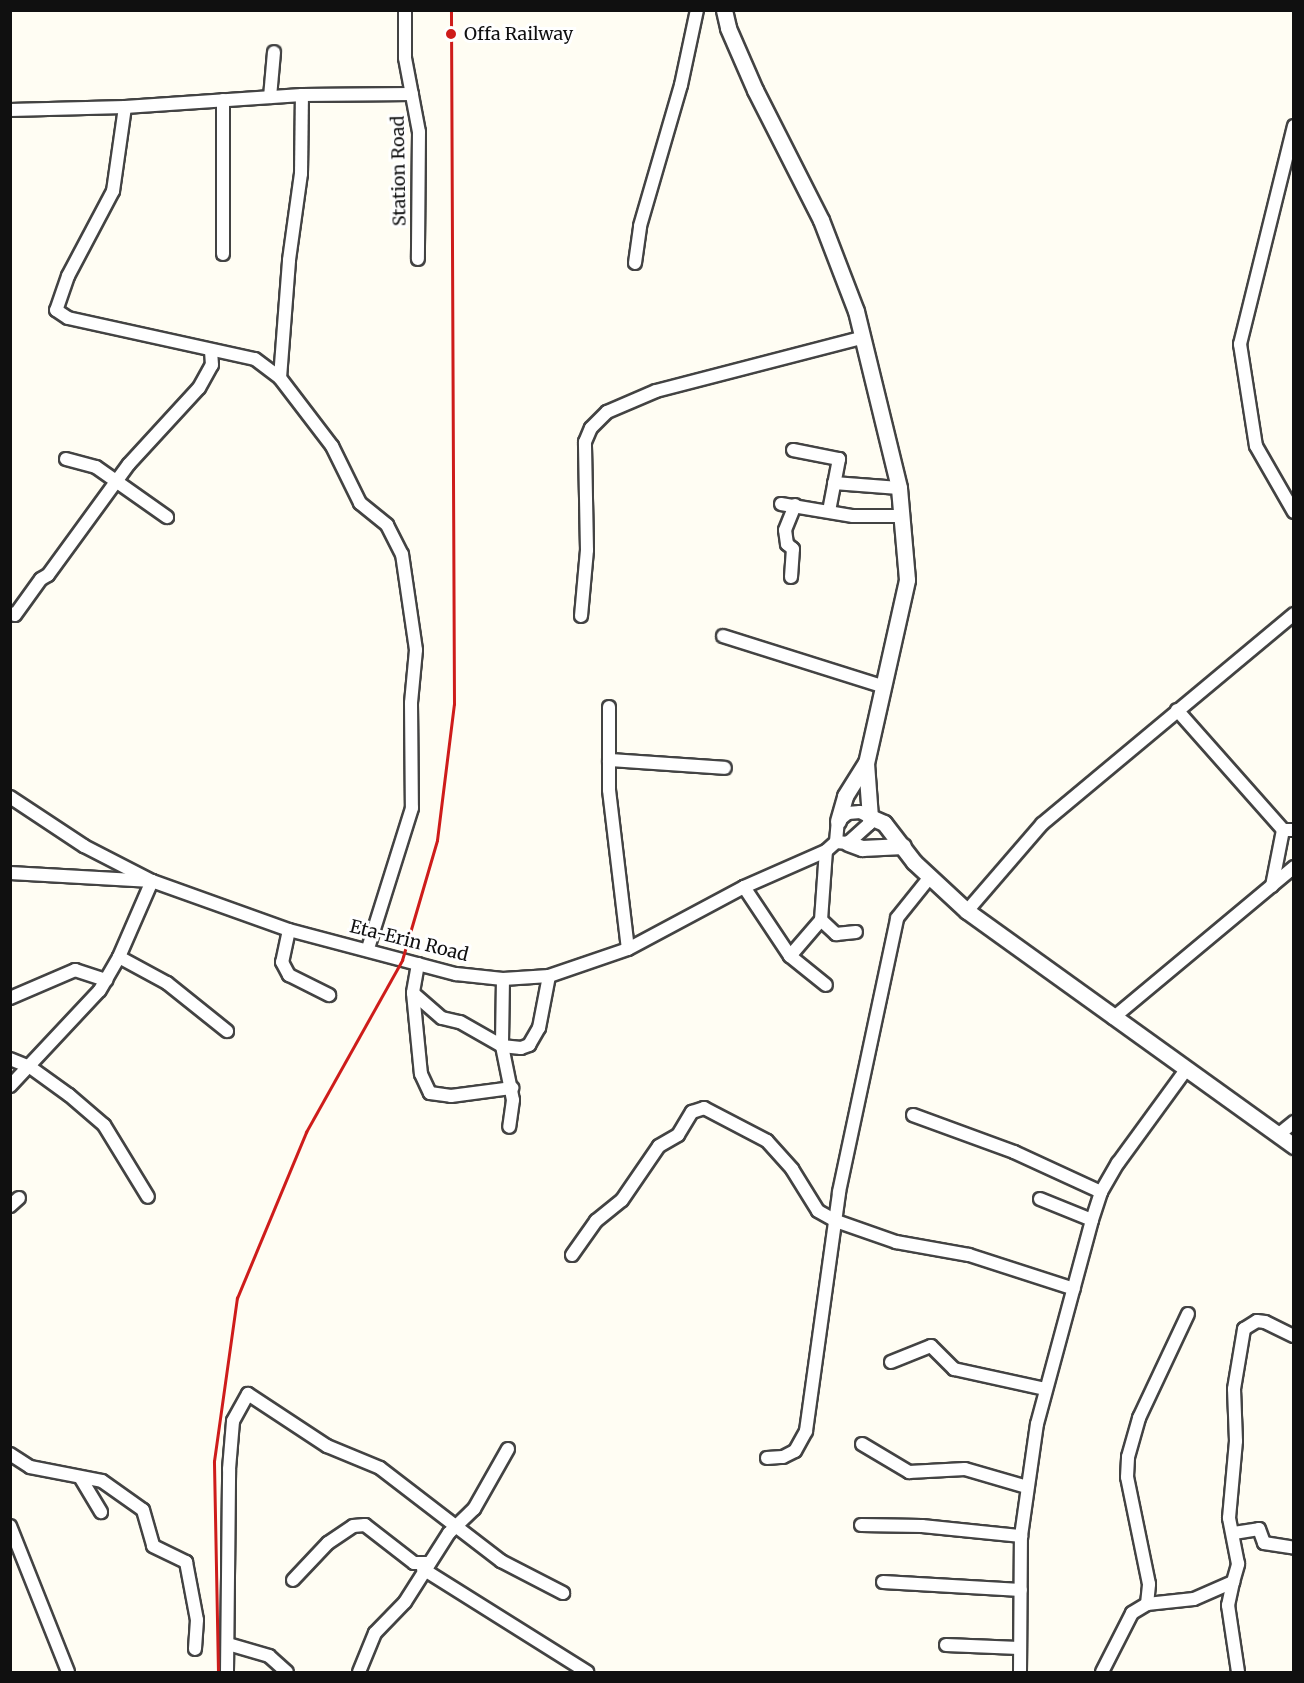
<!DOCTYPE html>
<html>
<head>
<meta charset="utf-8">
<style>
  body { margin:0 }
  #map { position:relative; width:1304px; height:1683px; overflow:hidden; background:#fffdf3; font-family:Merriweather,serif }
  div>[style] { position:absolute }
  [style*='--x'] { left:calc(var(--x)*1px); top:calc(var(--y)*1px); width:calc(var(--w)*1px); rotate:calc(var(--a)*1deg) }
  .roads { filter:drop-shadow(2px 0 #434343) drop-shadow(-2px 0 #434343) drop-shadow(0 2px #434343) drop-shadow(0 -2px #434343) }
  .minor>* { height:12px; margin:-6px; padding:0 6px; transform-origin:6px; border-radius:6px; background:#fff }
  .tertiary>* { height:15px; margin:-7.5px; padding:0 7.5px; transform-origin:7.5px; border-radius:7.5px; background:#fff }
  .rail>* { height:3px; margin:-1.5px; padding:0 1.5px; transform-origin:1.5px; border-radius:1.5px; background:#ce1c1a }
  .dots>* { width:16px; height:16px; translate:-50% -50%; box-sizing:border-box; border:3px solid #fff; border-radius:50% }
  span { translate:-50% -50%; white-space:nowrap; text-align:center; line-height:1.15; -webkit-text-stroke:6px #fff; paint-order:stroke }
  .poi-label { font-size:18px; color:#101010 }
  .left { translate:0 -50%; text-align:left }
  .street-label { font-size:18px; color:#101010 }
  .frame { position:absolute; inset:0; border:12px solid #101010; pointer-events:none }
</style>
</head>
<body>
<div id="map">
  <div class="roads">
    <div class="minor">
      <div style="--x:405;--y:10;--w:48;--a:90"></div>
      <div style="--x:405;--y:58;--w:75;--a:79.3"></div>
      <div style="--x:419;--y:132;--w:127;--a:90.5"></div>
      <div style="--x:270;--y:97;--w:45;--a:-84.9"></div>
      <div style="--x:223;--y:100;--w:154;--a:90"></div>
      <div style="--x:125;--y:107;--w:85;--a:98.1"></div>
      <div style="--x:113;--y:191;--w:96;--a:117.9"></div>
      <div style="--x:68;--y:276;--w:36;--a:109"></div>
      <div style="--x:56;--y:310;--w:14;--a:34"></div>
      <div style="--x:68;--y:318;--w:191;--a:12.4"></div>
      <div style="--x:255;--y:359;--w:31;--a:37"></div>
      <div style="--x:280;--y:378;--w:86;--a:52.6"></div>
      <div style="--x:332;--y:446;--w:64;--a:63.8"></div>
      <div style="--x:360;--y:503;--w:35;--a:39"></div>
      <div style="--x:387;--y:525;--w:33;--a:63"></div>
      <div style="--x:402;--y:554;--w:97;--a:81.7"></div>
      <div style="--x:416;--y:650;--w:53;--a:95.4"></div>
      <div style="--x:411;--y:703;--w:105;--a:89.5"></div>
      <div style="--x:412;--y:808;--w:147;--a:107.4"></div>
      <div style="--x:10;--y:110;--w:115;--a:-1.5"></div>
      <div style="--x:125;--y:107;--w:177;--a:-3.9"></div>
      <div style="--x:302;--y:95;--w:110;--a:-0.5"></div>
      <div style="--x:1294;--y:126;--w:225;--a:103.9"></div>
      <div style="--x:1240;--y:344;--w:103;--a:81.1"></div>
      <div style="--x:1256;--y:446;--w:76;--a:60.1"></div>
      <div style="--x:635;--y:263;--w:37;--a:-82"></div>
      <div style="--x:640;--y:226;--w:147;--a:-73.8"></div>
      <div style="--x:681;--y:85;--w:77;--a:-78"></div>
      <div style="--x:280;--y:378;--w:118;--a:-85.6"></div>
      <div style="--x:289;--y:260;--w:87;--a:-82.1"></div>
      <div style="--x:301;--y:174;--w:79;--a:-89.3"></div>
      <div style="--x:793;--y:450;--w:47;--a:11.1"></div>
      <div style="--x:839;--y:459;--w:53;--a:100.9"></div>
      <div style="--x:66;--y:459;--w:31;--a:15"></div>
      <div style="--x:96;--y:467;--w:87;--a:35.2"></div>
      <div style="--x:834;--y:483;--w:65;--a:4.4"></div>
      <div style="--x:781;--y:504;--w:73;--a:9.5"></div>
      <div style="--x:853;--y:516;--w:49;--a:0"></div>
      <div style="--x:791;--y:577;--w:28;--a:-86"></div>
      <div style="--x:793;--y:549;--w:8;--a:-140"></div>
      <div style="--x:787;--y:544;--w:14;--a:-98"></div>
      <div style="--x:785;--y:530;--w:27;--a:-68"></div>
      <div style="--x:10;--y:613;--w:5;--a:22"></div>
      <div style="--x:15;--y:615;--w:44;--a:-54.2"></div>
      <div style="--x:41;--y:579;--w:8;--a:-30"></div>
      <div style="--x:48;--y:575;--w:137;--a:-53.9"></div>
      <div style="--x:129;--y:464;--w:103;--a:-47.4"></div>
      <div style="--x:199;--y:388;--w:26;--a:-61"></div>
      <div style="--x:212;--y:365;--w:13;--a:-94"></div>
      <div style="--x:581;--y:616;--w:66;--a:-84.8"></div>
      <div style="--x:587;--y:550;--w:108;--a:-91.1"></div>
      <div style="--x:585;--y:442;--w:15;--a:-67"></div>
      <div style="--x:591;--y:428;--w:23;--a:-45"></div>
      <div style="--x:607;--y:412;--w:53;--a:-23.2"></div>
      <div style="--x:656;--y:391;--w:212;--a:-14.5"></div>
      <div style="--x:723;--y:636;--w:167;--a:17.5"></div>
      <div style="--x:609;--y:707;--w:83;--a:90"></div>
      <div style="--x:609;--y:790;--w:160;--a:83.2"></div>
      <div style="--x:1177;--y:710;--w:160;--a:48.5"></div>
      <div style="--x:1283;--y:830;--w:11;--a:0"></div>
      <div style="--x:609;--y:760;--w:116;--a:3.9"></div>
      <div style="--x:10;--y:797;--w:89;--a:33.5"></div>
      <div style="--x:84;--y:846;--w:76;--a:27.2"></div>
      <div style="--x:152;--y:881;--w:145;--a:19.7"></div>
      <div style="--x:289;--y:930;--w:173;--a:14.8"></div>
      <div style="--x:456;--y:974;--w:47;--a:6.1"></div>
      <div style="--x:503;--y:979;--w:46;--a:-3.7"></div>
      <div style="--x:549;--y:976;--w:83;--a:-18.9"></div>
      <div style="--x:628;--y:949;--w:132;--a:-28.1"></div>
      <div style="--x:744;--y:887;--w:90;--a:-23.7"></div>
      <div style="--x:826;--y:851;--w:13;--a:-42"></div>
      <div style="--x:860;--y:812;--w:11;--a:27"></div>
      <div style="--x:870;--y:817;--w:7;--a:98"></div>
      <div style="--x:869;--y:824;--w:28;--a:138"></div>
      <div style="--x:848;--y:843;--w:12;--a:-175"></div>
      <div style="--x:836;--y:842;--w:21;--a:-85"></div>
      <div style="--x:838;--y:821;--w:13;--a:-39"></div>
      <div style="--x:848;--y:813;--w:12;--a:-5"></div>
      <div style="--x:10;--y:873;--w:142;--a:3.2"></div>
      <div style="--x:152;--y:881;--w:83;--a:113.5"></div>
      <div style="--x:119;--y:957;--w:39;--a:120"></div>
      <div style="--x:99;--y:991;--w:130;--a:133.1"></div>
      <div style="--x:1272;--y:886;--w:57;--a:-78.9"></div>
      <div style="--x:744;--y:887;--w:83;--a:56.3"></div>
      <div style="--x:790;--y:956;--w:46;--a:38.9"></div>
      <div style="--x:967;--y:911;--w:115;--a:-49.2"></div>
      <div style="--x:1042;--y:824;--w:328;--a:-39.8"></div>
      <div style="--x:821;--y:920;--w:21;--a:43"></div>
      <div style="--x:836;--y:934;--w:20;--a:-6"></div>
      <div style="--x:289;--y:930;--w:33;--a:102"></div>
      <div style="--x:282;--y:962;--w:15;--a:62"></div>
      <div style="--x:289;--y:975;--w:45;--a:26.6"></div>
      <div style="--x:790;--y:956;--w:48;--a:-49.3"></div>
      <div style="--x:821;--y:920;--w:69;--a:-85.9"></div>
      <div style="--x:119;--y:957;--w:55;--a:28.4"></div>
      <div style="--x:167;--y:983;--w:77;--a:38.7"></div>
      <div style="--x:418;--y:964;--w:29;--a:100"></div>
      <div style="--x:413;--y:993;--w:81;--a:84.4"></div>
      <div style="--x:421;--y:1074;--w:21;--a:65"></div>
      <div style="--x:430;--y:1093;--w:21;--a:8"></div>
      <div style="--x:451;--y:1096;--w:62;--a:-7.5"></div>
      <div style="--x:503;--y:979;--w:67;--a:90.9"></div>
      <div style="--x:502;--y:1046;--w:55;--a:78.5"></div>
      <div style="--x:513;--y:1100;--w:27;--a:98"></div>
      <div style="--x:413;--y:993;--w:38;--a:41"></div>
      <div style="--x:442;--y:1018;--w:18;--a:13"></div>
      <div style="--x:460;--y:1022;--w:48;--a:29.7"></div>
      <div style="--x:502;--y:1046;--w:19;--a:6"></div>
      <div style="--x:521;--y:1048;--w:9;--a:-21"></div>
      <div style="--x:529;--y:1045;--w:20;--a:-60"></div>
      <div style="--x:539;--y:1028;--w:53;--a:-79.1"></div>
      <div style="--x:10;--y:998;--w:71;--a:-23.3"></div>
      <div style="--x:75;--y:970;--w:33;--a:18"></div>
      <div style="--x:1113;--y:1018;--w:236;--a:-39.8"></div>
      <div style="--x:10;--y:1059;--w:22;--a:22"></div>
      <div style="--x:30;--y:1067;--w:48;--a:35.7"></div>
      <div style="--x:69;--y:1095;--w:46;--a:40.6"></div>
      <div style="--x:104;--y:1125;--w:84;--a:58.6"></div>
      <div style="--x:913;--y:1115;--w:108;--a:20.1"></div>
      <div style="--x:1014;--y:1152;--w:96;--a:24.7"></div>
      <div style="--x:1278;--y:1135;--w:21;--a:-39"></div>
      <div style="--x:1040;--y:1199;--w:56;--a:22"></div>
      <div style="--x:10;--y:1206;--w:12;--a:-42"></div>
      <div style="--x:572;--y:1255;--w:42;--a:-54.8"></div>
      <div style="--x:596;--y:1221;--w:33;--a:-39"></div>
      <div style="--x:622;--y:1200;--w:65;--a:-55.6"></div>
      <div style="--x:659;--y:1146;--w:22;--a:-30"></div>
      <div style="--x:678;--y:1135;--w:27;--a:-59"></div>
      <div style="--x:692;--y:1112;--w:13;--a:-18"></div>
      <div style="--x:704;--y:1108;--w:71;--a:27.6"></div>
      <div style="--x:767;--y:1141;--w:38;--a:48"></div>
      <div style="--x:792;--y:1169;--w:49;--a:58.2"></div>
      <div style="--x:818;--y:1211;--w:21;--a:29"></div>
      <div style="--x:836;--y:1221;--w:64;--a:19.3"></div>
      <div style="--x:896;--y:1242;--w:74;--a:10.1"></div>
      <div style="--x:969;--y:1255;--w:110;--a:17.9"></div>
      <div style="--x:891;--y:1362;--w:43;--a:-21.8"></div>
      <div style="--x:931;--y:1346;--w:33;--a:45"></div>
      <div style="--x:954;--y:1369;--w:94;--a:12.3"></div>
      <div style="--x:862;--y:1444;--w:55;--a:30.8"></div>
      <div style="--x:909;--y:1472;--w:56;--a:-3.1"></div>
      <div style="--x:965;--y:1469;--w:65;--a:16.2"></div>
      <div style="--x:10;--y:1454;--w:24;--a:33"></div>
      <div style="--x:30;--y:1467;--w:73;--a:11"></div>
      <div style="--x:102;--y:1481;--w:50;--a:35.3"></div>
      <div style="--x:143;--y:1510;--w:37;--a:74"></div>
      <div style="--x:153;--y:1546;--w:37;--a:26"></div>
      <div style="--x:186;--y:1562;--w:59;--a:79.3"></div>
      <div style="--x:197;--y:1620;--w:29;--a:94"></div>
      <div style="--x:767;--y:1458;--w:16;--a:-4"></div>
      <div style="--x:783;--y:1457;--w:13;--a:-27"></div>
      <div style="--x:795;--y:1451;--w:23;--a:-61"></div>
      <div style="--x:806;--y:1431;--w:241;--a:-82.1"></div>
      <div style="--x:839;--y:1192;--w:280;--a:-78"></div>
      <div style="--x:897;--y:918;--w:53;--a:-51.2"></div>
      <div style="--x:80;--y:1477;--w:41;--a:59"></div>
      <div style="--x:861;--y:1525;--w:61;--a:0.9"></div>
      <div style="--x:922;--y:1526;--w:100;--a:5.8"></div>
      <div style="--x:10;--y:1526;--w:157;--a:68.3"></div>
      <div style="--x:1234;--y:1533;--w:25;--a:-9"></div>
      <div style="--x:1259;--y:1529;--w:15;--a:70"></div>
      <div style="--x:1264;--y:1543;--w:30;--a:9"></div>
      <div style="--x:423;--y:1569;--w:194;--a:32.1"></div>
      <div style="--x:293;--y:1580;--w:51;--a:-46.6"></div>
      <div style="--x:328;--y:1543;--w:30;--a:-34"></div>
      <div style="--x:353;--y:1526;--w:12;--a:-5"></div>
      <div style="--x:365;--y:1525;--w:62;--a:37.8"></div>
      <div style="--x:414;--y:1563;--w:13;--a:0"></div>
      <div style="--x:883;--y:1582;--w:138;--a:3.3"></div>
      <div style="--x:1233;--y:1582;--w:24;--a:102"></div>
      <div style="--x:1228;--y:1605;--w:68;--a:81.5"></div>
      <div style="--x:1147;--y:1604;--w:20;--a:-84"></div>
      <div style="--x:1149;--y:1584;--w:109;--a:-101.6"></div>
      <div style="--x:1127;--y:1477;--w:20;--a:-87"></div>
      <div style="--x:1128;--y:1457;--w:41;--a:-74.2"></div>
      <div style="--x:1139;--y:1418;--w:115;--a:-64.8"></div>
      <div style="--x:228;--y:1644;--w:43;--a:16.3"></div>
      <div style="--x:269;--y:1656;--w:24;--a:42"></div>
      <div style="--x:946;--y:1645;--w:73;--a:2.4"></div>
      <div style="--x:227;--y:1672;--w:203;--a:-89.4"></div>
      <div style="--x:229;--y:1469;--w:48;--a:-85.2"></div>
      <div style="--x:233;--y:1421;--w:31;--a:-61"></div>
      <div style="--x:248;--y:1394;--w:95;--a:33.4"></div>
      <div style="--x:327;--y:1446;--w:57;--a:22.5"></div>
      <div style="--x:380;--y:1468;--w:153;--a:37.5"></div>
      <div style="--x:501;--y:1561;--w:70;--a:27.3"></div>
      <div style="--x:359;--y:1672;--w:42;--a:-67.7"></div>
      <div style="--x:375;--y:1633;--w:43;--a:-45.9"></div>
      <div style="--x:405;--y:1602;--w:82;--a:-57.5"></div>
      <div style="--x:449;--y:1533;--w:35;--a:-44"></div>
      <div style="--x:474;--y:1509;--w:69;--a:-60.5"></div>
      <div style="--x:1020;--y:1672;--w:136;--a:-89.6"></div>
      <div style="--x:1021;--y:1536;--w:113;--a:-81.9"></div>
      <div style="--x:1037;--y:1424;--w:211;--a:-74.9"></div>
      <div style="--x:1092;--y:1220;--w:29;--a:-72"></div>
      <div style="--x:1101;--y:1192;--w:34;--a:-60"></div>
      <div style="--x:1118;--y:1163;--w:114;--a:-53.9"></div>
      <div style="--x:1102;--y:1672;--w:66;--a:-63"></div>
      <div style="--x:1132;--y:1613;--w:17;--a:-31"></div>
      <div style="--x:1147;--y:1604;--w:47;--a:-6.1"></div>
      <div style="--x:1194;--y:1599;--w:43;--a:-23.6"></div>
      <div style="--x:1233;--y:1582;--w:19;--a:-74"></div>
      <div style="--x:1238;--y:1564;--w:47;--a:-101.1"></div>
      <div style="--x:1229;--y:1518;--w:77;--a:-84.8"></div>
      <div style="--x:1236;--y:1441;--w:52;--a:-92.2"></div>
      <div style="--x:1234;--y:1389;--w:61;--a:-80.5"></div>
      <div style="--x:1244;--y:1329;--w:15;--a:-32"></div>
      <div style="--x:1257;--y:1321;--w:8;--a:7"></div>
      <div style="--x:1265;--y:1322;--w:32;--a:26"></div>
    </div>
    <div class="tertiary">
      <div style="--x:724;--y:10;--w:18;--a:77"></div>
      <div style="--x:728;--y:28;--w:68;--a:66.5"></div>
      <div style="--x:755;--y:90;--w:146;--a:63.1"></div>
      <div style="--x:821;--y:220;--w:97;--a:69"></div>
      <div style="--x:856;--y:311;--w:182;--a:76.3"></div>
      <div style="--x:899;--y:488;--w:92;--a:85"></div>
      <div style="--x:907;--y:580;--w:188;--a:102.6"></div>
      <div style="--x:866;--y:763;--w:54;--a:85.8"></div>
      <div style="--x:870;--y:817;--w:15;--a:23"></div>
      <div style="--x:884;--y:823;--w:49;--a:52.4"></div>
      <div style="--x:914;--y:862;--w:72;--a:42.8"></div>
      <div style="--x:967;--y:911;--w:403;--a:35.7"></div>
      <div style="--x:838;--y:821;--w:26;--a:-74"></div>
      <div style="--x:845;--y:796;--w:39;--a:-58"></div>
      <div style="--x:848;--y:843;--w:15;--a:20"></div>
      <div style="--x:862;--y:848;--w:41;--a:-2.8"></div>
    </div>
  </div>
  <div class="rail">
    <div style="--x:218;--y:1672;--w:211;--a:-91.1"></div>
    <div style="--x:214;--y:1461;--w:165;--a:-82"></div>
    <div style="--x:237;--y:1298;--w:180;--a:-67.4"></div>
    <div style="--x:306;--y:1132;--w:197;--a:-60.8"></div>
    <div style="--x:402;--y:960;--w:125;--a:-73.7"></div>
    <div style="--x:437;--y:840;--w:137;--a:-82.9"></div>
    <div style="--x:454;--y:704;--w:694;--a:-90.25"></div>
  </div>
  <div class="dots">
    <div style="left:451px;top:34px;background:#ce1c1a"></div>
  </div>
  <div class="poi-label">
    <span class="left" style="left:464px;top:34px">Offa Railway</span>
  </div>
  <div class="street-label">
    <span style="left:399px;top:171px;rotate:-91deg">Station Road</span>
    <span style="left:409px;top:941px;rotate:14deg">Eta-Erin Road</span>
  </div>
  <div class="frame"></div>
</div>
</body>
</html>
